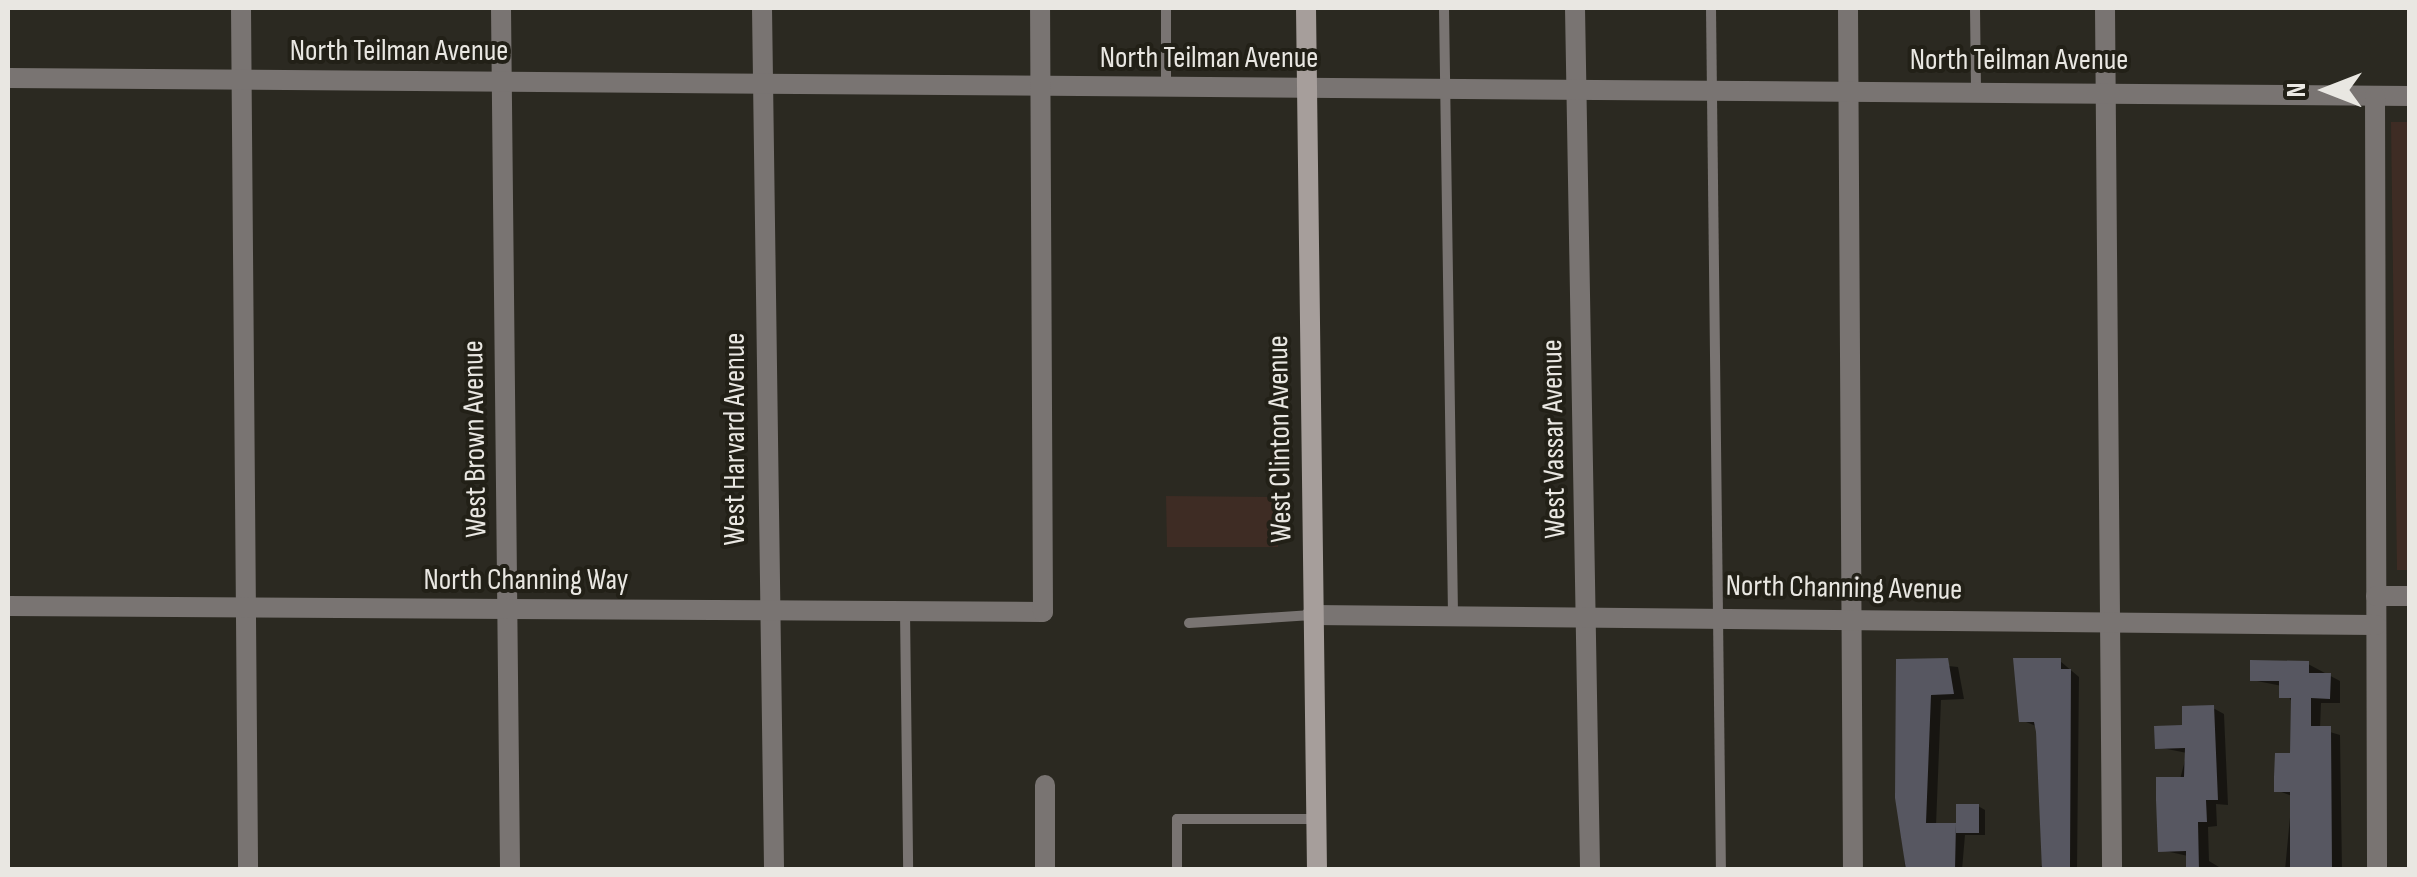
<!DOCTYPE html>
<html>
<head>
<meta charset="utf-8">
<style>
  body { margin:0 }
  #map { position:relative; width:2417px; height:877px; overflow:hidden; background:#2b2921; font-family:"Sofia Sans Condensed",sans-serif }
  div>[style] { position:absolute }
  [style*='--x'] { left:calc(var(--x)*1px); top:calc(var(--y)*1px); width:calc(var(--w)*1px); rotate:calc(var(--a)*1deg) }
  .commercial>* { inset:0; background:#3e2c24 }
  .shadow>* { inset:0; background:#0007 }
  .building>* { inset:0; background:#575761 }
  .lane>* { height:10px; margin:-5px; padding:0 5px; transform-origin:5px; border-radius:5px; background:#797472 }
  .street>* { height:20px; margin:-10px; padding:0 10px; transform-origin:10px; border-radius:10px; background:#797472 }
  .secondary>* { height:20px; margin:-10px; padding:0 10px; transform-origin:10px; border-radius:10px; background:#a69e9b }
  span { translate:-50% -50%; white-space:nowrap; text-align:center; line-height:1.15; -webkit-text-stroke:8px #222017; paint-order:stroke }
  .street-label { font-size:30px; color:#e9e7e2 }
  .frame { position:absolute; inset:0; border:10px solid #e9e7e2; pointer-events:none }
  .north { position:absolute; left:2277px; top:40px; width:100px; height:100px; -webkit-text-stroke:8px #222017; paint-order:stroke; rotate:270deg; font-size:28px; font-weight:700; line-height:40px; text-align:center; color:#e9e7e2 }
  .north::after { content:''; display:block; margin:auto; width:35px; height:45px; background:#e9e7e2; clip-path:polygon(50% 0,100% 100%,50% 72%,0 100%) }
</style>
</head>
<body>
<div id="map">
  <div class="commercial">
    <div style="clip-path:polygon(2391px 122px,2410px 122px,2409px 570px,2397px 570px)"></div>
    <div style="clip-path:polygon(1166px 496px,1278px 497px,1278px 547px,1167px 547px)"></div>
  </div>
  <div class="shadow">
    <div style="clip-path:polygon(1899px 661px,1958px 667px,1964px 699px,1941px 700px,1936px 826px,1959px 828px,1978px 806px,1985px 810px,1985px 835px,1965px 835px,1962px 870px,1905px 870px)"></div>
    <div style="clip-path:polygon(2060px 661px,2079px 677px,2077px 870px,2034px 870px,2045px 864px,2036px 726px,2021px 720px)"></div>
    <div style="clip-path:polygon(2308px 664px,2340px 681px,2340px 703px,2321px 703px,2320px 729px,2340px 735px,2342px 870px,2285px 870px,2292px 796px,2276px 790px,2293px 756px,2292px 702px,2282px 686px,2252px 680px)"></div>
    <div style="clip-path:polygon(2213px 708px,2224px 714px,2228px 805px,2216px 804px,2217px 826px,2208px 827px,2209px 861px,2224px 870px,2188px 870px,2188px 856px,2161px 850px,2187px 753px,2157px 747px)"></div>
  </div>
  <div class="building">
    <div style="clip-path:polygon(1948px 658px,1954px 694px,1931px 695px,1926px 823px,1956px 823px,1955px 870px,1906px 870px,1895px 798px,1896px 659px)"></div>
    <div style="clip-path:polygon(2013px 658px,2061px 658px,2061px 669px,2071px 669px,2070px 870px,2042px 870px,2036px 732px,2034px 722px,2019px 722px)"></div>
    <div style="clip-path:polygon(2250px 660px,2309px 661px,2309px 673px,2331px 673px,2330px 699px,2311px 698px,2311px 726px,2331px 726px,2332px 870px,2290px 870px,2290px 792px,2274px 792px,2274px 777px,2275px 753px,2290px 753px,2291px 698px,2279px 698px,2279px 681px,2250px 681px)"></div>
    <div style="clip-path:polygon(2214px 705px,2218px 800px,2206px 800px,2207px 822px,2198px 822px,2199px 870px,2186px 870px,2186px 851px,2158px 852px,2156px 800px,2156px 777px,2184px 777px,2185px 748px,2155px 749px,2154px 726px,2182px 725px,2182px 706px)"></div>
    <div style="clip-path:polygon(1956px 804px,1979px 804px,1979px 833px,1956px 833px)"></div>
  </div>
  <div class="lane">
    <div style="--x:1166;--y:8;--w:78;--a:90"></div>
    <div style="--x:1444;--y:8;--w:607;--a:89.15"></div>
    <div style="--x:1711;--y:8;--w:862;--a:89.34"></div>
    <div style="--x:1975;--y:8;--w:81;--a:89.3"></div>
    <div style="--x:905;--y:611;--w:259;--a:89.3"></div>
    <div style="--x:1189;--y:623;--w:123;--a:-3.7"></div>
    <div style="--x:1177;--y:870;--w:51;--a:-90"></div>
    <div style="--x:1177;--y:819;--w:139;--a:0"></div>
  </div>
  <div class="street">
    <div style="--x:241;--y:8;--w:862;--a:89.53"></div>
    <div style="--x:501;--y:8;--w:862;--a:89.4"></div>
    <div style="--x:762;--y:8;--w:862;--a:89.2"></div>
    <div style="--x:1575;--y:8;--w:862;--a:89"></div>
    <div style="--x:1848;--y:8;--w:862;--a:89.67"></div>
    <div style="--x:2105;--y:8;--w:862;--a:89.53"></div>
    <div style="--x:8;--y:78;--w:2402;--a:0.43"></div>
    <div style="--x:2375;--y:96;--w:774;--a:89.85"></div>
    <div style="--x:2376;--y:596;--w:34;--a:0"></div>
    <div style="--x:8;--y:606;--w:1035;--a:0.33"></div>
    <div style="--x:1043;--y:612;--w:604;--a:-90.28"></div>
    <div style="--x:1312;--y:615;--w:1064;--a:0.54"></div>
    <div style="--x:1045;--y:785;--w:85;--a:90"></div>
  </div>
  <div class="secondary">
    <div style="--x:1306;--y:8;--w:862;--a:89.27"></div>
  </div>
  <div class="street-label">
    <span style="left:399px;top:51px">North Teilman Avenue</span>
    <span style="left:1209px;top:58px">North Teilman Avenue</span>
    <span style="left:2019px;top:60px">North Teilman Avenue</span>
    <span style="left:475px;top:439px;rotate:-91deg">West Brown Avenue</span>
    <span style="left:735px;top:439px;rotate:-90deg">West Harvard Avenue</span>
    <span style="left:1280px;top:439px;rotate:-91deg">West Clinton Avenue</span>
    <span style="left:1554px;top:439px;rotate:-91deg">West Vassar Avenue</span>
    <span style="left:526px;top:580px">North Channing Way</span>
    <span style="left:1844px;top:588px;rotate:1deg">North Channing Avenue</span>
  </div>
  <div class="frame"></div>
  <div class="north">N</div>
</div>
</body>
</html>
